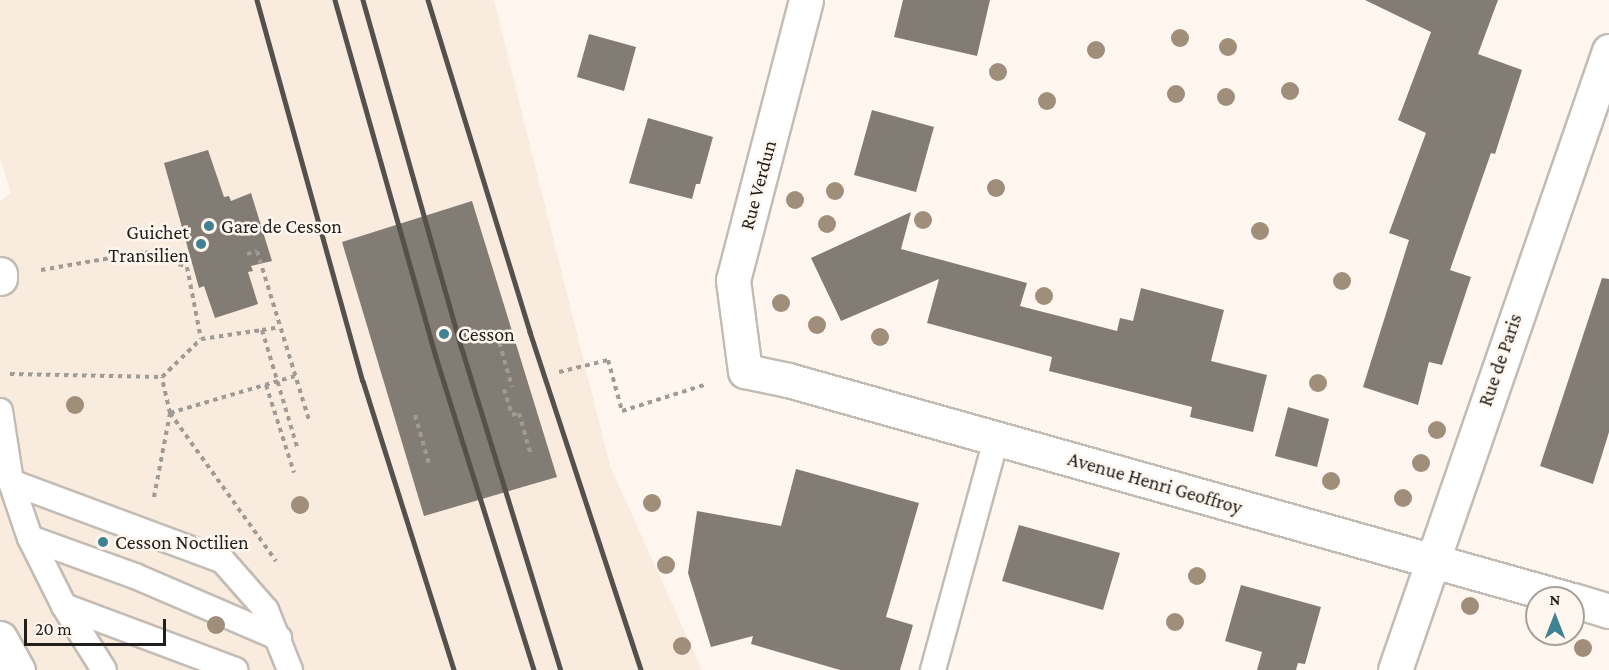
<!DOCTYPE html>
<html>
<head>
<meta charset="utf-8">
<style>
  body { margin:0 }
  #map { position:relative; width:1609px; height:670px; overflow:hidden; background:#fff6ef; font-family:"Crimson Pro",serif }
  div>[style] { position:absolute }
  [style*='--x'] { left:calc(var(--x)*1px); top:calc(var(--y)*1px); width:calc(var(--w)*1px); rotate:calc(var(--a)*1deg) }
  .built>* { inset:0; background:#f9ebde }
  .building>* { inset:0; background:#837c75 }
  .path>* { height:4px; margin-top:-2px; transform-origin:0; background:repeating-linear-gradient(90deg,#a19b96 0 4.5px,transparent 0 9px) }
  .roads { filter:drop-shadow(2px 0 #c3bcb5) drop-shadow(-2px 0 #c3bcb5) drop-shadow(0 2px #c3bcb5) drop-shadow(0 -2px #c3bcb5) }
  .service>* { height:24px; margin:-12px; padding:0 12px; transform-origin:12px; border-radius:12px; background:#fff }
  .minor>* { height:33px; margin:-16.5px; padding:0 16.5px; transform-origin:16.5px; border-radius:16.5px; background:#fff }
  .rail>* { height:4.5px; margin:-2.25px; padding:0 2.25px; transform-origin:2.25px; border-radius:2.25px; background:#54514d }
  .trees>* { width:18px; height:18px; margin:-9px; border-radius:50%; background:#a08d7a }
  .dots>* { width:16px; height:16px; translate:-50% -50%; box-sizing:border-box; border:3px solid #fff6ef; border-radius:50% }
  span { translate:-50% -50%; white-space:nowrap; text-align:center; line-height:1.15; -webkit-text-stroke:5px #fff6ef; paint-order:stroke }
  .street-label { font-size:20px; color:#211f1c }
  .poi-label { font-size:20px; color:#211f1c }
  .left { translate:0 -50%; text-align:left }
  .right { translate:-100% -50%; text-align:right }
  .north { position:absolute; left:1525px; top:586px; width:60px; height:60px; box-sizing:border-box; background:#fff6ef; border:2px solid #a6a09b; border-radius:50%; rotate:0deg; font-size:16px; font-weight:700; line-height:24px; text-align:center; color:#211f1c }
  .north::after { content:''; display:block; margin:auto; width:21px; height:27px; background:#3f8292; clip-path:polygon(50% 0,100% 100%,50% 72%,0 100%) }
  .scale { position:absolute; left:24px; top:619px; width:142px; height:27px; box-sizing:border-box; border:3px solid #211f1c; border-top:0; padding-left:8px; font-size:18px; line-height:21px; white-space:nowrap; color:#211f1c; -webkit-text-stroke:4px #fff6ef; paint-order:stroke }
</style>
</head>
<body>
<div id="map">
  <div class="built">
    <div style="clip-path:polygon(0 0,494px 0,610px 466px,702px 670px,0 670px,0 201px,11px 193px,0 158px)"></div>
  </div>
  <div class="building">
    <div style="clip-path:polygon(903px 0,990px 0,977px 56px,894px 37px)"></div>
    <div style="clip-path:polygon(1365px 0,1498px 0,1478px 54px,1522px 70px,1495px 154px,1491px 153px,1450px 270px,1471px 277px,1442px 365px,1429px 362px,1418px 405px,1363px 387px,1409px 240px,1389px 233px,1426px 133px,1398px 120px,1431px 32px)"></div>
    <div style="clip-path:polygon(589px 34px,636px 47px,624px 91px,577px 77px)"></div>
    <div style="clip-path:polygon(872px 110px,934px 127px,916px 192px,854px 175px)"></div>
    <div style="clip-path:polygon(648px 118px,713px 137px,700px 184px,696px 184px,692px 199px,629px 183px)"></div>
    <div style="clip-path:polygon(208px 150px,224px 197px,229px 196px,231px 201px,251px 193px,272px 261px,251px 266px,253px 271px,248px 272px,258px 304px,215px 318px,204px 286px,199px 288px,164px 163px)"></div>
    <div style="clip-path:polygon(472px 201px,557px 477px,424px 516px,342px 242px)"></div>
    <div style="clip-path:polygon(911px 212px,901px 249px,1027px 283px,1020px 306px,1117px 331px,1120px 318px,1133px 321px,1141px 288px,1224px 310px,1211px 361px,1267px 375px,1253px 432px,1190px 417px,1192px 407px,1049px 371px,1052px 357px,927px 323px,939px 279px,841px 321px,811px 258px)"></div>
    <div style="clip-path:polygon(1602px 278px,1609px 279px,1609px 432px,1593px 484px,1540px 466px)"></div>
    <div style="clip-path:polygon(1288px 407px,1329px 419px,1317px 467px,1275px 456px)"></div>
    <div style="clip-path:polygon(796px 469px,919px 503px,886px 617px,913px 625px,900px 670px,840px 670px,751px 644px,753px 636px,711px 647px,688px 573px,697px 511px,781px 526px)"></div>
    <div style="clip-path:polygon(1019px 525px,1120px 553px,1103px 610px,1002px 581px)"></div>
    <div style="clip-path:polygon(1241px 585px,1321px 607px,1305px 664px,1298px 663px,1296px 670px,1257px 670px,1262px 652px,1225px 641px)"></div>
  </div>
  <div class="path">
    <div style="--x:247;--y:254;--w:10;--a:-17"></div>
    <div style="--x:257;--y:251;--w:177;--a:72.9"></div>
    <div style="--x:41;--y:270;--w:106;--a:-9.8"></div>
    <div style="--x:145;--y:252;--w:45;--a:19.7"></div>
    <div style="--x:187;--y:267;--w:73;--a:79"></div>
    <div style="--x:201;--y:339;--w:62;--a:-8.4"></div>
    <div style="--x:262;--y:330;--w:125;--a:73.3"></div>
    <div style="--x:262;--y:330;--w:18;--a:-9"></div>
    <div style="--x:497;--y:334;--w:55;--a:74.2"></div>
    <div style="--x:559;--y:372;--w:50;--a:-13.8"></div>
    <div style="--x:608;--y:360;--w:53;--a:74.6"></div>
    <div style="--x:622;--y:411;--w:89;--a:-17.6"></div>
    <div style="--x:10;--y:374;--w:152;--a:1.1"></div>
    <div style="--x:162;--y:377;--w:54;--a:-44.3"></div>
    <div style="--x:266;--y:385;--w:92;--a:72.3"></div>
    <div style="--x:504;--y:389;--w:27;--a:73"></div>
    <div style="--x:512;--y:415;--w:7;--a:-16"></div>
    <div style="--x:519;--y:413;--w:41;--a:74.2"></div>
    <div style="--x:170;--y:413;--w:182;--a:54.4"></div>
    <div style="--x:170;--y:413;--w:130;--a:-16.5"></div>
    <div style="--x:415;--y:415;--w:54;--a:73.9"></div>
    <div style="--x:154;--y:497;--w:86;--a:-79.2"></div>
    <div style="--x:170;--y:413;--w:37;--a:-103"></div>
  </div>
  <div class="roads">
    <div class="service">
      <div style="--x:0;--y:411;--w:72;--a:81.2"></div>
      <div style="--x:11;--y:482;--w:59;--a:71.3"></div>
      <div style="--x:30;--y:538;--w:76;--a:63.4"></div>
      <div style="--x:64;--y:606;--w:75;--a:58"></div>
      <div style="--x:11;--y:482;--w:226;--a:20.4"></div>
      <div style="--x:223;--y:561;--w:65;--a:48.7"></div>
      <div style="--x:266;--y:610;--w:65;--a:68.2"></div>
      <div style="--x:30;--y:538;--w:112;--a:19.9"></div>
      <div style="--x:135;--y:576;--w:157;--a:23.3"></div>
      <div style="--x:64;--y:606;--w:183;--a:20.5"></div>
      <div style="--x:933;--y:670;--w:239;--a:-74.7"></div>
    </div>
    <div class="minor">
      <div style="--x:806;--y:0;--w:289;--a:104.6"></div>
      <div style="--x:733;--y:280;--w:92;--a:82.5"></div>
      <div style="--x:745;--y:371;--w:44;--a:11.8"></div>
      <div style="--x:788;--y:380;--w:807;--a:15.67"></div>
      <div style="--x:0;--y:274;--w:4;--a:90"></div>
      <div style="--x:1573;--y:600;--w:38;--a:17"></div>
      <div style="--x:0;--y:638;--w:37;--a:61"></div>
      <div style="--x:1395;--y:670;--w:655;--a:-70.93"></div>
    </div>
  </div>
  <div class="rail">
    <div style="--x:257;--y:0;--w:395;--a:74.5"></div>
    <div style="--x:363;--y:381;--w:303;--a:72.5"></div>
    <div style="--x:335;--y:0;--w:371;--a:74.2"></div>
    <div style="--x:436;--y:357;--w:328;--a:72.6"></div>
    <div style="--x:363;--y:0;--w:363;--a:74.2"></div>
    <div style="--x:462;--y:349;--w:336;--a:72.9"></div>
    <div style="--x:428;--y:0;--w:347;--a:72.9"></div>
    <div style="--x:530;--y:332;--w:356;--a:71.8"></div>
  </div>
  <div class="trees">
    <div style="left:1180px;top:38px"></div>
    <div style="left:1228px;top:47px"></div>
    <div style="left:1096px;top:50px"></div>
    <div style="left:998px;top:72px"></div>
    <div style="left:1290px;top:91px"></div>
    <div style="left:1176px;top:94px"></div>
    <div style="left:1226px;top:97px"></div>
    <div style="left:1047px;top:101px"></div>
    <div style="left:996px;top:188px"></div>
    <div style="left:835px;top:191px"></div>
    <div style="left:795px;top:200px"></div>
    <div style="left:923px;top:220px"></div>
    <div style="left:827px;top:224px"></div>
    <div style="left:1260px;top:231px"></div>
    <div style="left:1342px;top:281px"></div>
    <div style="left:1044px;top:296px"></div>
    <div style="left:781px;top:303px"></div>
    <div style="left:817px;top:325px"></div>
    <div style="left:880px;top:337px"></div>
    <div style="left:1318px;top:383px"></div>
    <div style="left:75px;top:405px"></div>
    <div style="left:1437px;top:430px"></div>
    <div style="left:1421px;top:463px"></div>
    <div style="left:1331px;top:481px"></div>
    <div style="left:1403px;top:498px"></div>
    <div style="left:652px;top:503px"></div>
    <div style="left:300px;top:505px"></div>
    <div style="left:666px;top:565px"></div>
    <div style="left:1197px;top:576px"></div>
    <div style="left:1470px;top:606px"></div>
    <div style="left:1175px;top:622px"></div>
    <div style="left:216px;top:625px"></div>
    <div style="left:682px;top:646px"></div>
    <div style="left:1583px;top:648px"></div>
  </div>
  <div class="dots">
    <div style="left:209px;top:226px;background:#3f8292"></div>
    <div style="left:201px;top:244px;background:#3f8292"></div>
    <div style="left:444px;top:334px;background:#3f8292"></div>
    <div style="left:103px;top:542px;background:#3f8292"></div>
  </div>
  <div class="street-label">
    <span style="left:758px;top:185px;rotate:-75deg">Rue Verdun</span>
    <span style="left:1500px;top:360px;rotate:-71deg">Rue de Paris</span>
    <span style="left:1155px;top:483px;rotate:16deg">Avenue Henri Geoffroy</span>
  </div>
  <div class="poi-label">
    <span class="left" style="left:221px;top:226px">Gare de Cesson</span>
    <span class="right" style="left:189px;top:244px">Guichet<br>Transilien</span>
    <span class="left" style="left:458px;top:334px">Cesson</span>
    <span class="left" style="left:115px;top:542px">Cesson Noctilien</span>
  </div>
  <div class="north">N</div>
  <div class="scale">20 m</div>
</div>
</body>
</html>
